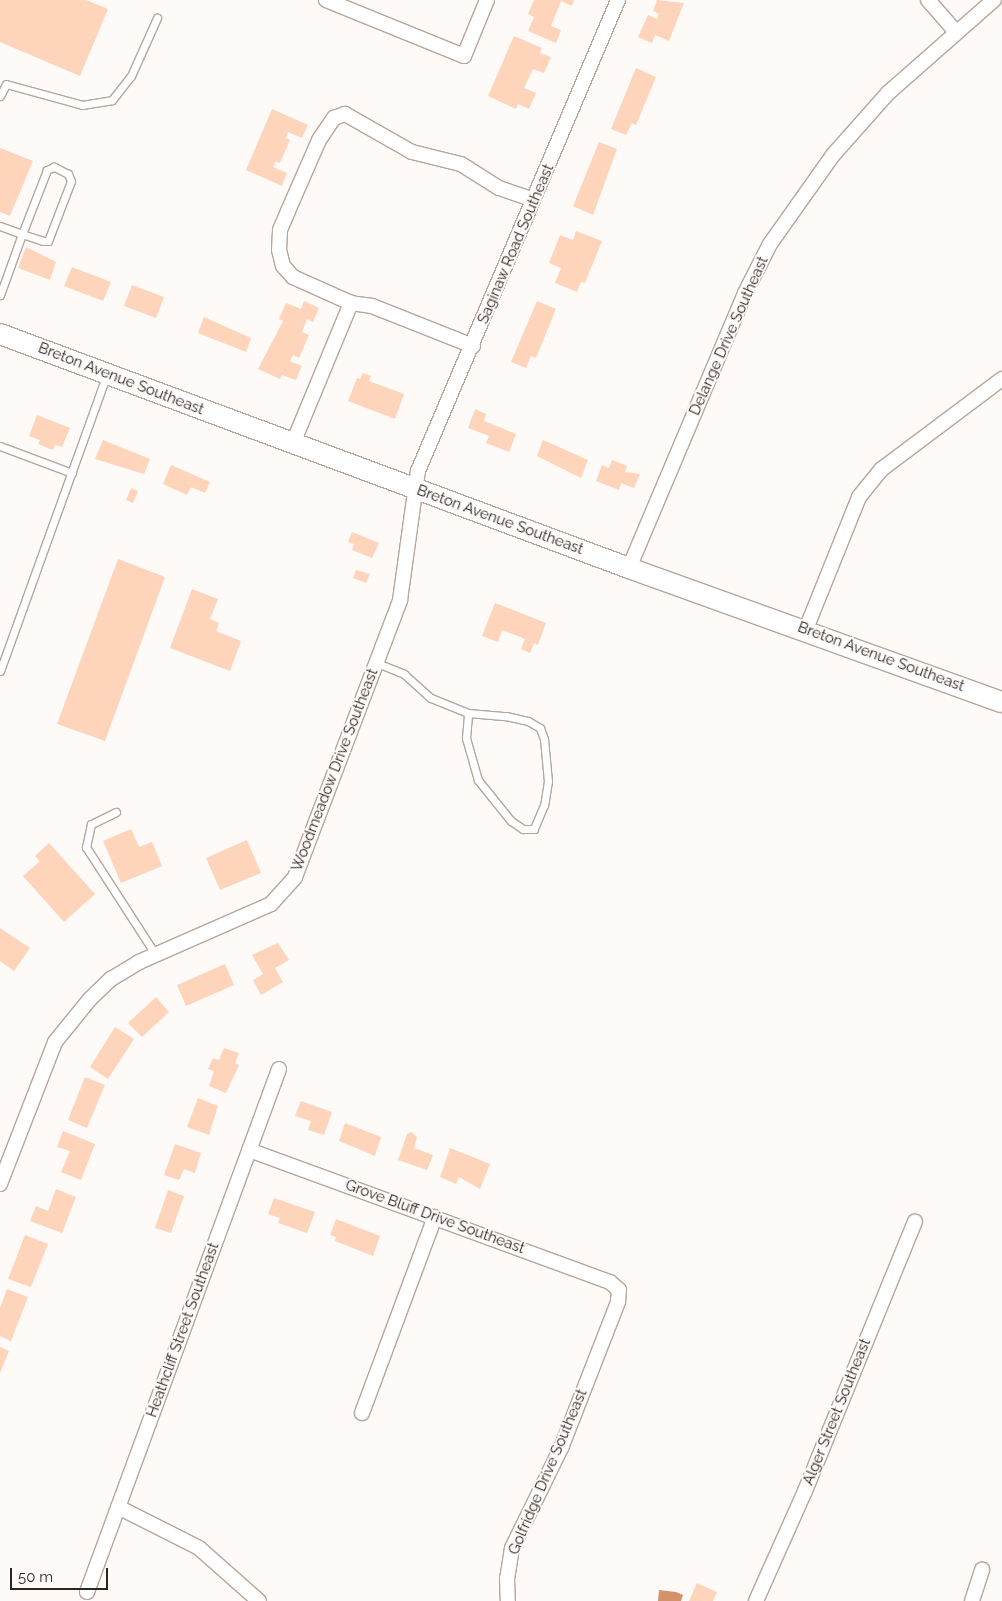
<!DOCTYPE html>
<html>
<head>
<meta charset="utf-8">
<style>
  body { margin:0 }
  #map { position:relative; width:1002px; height:1601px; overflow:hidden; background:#fefaf8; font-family:Raleway,sans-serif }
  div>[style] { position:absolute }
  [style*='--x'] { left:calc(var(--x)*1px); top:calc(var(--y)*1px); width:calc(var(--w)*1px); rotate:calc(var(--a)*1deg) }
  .water>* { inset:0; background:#d3926a }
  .building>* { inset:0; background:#fed4bb }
  .roads { filter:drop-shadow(1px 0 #b6a69d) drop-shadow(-1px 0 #b6a69d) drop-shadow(0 1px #b6a69d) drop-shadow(0 -1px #b6a69d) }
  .service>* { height:7px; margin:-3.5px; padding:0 3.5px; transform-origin:3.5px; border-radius:3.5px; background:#fff }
  .minor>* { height:14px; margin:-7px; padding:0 7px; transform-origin:7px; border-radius:7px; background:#fff }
  .secondary>* { height:20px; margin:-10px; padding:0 10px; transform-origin:10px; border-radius:10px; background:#fff }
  span { translate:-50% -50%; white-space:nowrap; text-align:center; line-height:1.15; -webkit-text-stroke:4px #fefaf8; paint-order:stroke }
  .street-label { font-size:15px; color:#2c2622 }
  .scale { position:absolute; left:10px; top:1568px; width:98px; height:22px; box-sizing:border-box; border:2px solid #2c2622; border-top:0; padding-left:6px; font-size:15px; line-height:18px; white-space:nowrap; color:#2c2622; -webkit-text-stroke:4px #fefaf8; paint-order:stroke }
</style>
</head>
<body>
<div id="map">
  <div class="water">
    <div style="clip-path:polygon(659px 1590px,676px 1592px,683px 1595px,681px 1601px,658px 1601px)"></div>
  </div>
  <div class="building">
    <div style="clip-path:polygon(0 0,86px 0,108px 9px,80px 76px,0 42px)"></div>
    <div style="clip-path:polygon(534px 0,574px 0,572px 6px,561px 1px,551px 26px,561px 30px,556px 43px,528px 31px,534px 17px,528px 14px)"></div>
    <div style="clip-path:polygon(657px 0,684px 3px,669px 41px,655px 35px,652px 43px,638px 37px,648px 15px,657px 19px,659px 14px,653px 11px)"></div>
    <div style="clip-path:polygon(514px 36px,542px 48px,540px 53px,551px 57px,544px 73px,533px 69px,524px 88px,536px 93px,529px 109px,518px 104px,516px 109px,488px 96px)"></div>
    <div style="clip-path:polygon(636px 68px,656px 77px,636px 125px,632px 123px,626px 135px,611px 129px)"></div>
    <div style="clip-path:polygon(272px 109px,308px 125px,302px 138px,288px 132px,286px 138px,290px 140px,280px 163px,276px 161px,273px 167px,287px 173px,282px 186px,246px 170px)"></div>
    <div style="clip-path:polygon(599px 142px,617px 149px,593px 215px,573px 206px)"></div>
    <div style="clip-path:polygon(0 148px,33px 161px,10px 216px,0 212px)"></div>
    <div style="clip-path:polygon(576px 231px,602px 241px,585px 283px,581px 282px,577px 292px,555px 283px,561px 268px,549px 263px,560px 235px,573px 240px)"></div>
    <div style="clip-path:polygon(26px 247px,56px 262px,50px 280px,18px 268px)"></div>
    <div style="clip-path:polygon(72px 267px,111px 282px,103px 301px,64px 286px)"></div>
    <div style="clip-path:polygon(132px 285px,164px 297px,156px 318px,124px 306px)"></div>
    <div style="clip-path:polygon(304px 301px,319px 308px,313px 322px,307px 319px,302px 332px,309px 335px,299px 358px,293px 355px,290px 361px,302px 366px,296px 380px,282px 375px,280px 379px,258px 369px,283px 321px,279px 319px,286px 303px,301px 309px)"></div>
    <div style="clip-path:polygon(537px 301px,556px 309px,536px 358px,531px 356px,526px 368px,511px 362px)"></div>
    <div style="clip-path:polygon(204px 317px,251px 338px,246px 352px,198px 333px)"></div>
    <div style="clip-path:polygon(363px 373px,371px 376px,369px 381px,404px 394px,395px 419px,348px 401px,357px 378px,360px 379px)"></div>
    <div style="clip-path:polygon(475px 409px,486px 414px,484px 421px,516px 434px,509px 452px,486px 443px,489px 436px,468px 428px)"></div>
    <div style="clip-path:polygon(37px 415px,70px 428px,62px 447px,55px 445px,53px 450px,38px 444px,40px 440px,29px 436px)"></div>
    <div style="clip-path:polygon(103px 440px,150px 459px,144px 474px,95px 459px)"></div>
    <div style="clip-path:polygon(543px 440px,588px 460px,581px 478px,537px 456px)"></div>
    <div style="clip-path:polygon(612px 460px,627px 466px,625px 472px,640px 474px,634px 488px,621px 483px,619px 490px,596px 481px,602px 465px,609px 468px)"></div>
    <div style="clip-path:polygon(171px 465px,210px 482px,205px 493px,191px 487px,187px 495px,163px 484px)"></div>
    <div style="clip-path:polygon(131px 488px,138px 491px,133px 503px,126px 500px)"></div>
    <div style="clip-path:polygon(352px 532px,379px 543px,372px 558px,352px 550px,354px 544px,348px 542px)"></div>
    <div style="clip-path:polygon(118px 559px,165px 577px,105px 741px,57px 724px)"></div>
    <div style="clip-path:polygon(356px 570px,370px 574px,366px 583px,353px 578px)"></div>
    <div style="clip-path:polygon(192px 589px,218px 599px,210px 619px,219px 623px,216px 631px,241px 641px,230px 671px,170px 648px)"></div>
    <div style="clip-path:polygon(495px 603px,546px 623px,538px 645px,534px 643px,530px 653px,521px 649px,525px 639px,502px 630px,498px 642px,482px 636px)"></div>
    <div style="clip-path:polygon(131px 829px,139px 847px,152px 842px,162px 866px,121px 883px,103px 841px)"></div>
    <div style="clip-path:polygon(247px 840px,261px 873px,220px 890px,206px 858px)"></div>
    <div style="clip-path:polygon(49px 843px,95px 894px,64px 922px,23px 876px,40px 861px,35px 856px)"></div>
    <div style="clip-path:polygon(0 928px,30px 948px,14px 971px,0 961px)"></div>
    <div style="clip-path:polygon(278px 943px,289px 960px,275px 968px,283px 982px,261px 995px,253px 980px,263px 974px,252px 955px)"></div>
    <div style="clip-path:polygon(225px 964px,234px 985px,186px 1006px,177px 985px)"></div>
    <div style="clip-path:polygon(156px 997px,169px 1012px,142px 1037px,128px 1023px)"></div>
    <div style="clip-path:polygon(115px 1027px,134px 1039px,108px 1079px,90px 1067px)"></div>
    <div style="clip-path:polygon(224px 1048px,239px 1053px,235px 1063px,239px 1065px,226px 1093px,209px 1086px,214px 1071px,208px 1069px,213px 1058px,219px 1060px)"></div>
    <div style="clip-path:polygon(85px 1077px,105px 1085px,87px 1128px,68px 1120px)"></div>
    <div style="clip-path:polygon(198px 1098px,218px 1106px,209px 1135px,187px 1127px)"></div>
    <div style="clip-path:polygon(301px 1101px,332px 1112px,324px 1135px,308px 1130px,311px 1121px,295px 1116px)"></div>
    <div style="clip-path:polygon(345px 1123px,381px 1137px,375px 1156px,339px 1141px)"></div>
    <div style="clip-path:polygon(63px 1131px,95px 1144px,81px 1180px,61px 1172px,70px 1151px,57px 1147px)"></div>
    <div style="clip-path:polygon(411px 1132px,417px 1137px,414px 1148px,433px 1155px,427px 1170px,398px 1160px,407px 1134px)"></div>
    <div style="clip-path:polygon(175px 1144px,201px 1153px,195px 1173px,184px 1169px,179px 1180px,164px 1175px)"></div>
    <div style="clip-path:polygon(450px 1148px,490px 1164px,480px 1189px,459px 1177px,456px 1184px,440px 1177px)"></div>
    <div style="clip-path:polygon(56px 1189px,76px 1197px,62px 1233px,30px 1221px,36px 1206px,48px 1211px)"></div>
    <div style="clip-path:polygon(168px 1190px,184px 1196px,171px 1233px,155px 1228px)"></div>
    <div style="clip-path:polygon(274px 1198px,315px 1212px,307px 1233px,278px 1223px,280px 1218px,268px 1214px)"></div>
    <div style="clip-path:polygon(336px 1219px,380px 1236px,373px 1256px,335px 1241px,336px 1237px,330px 1235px)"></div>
    <div style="clip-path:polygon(25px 1235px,48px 1244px,31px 1287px,8px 1279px)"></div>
    <div style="clip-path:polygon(7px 1289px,28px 1297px,11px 1341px,0 1336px,0 1308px)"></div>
    <div style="clip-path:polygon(0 1347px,9px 1351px,0 1373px)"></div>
    <div style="clip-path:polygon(697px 1583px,717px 1592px,713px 1601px,689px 1601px)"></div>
  </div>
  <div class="roads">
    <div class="service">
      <div style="--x:0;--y:96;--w:13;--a:-63"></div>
      <div style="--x:6;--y:84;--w:79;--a:15.4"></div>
      <div style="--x:82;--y:105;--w:30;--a:-9"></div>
      <div style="--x:112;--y:100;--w:31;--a:-52"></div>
      <div style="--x:131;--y:76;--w:64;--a:-65.9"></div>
      <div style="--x:0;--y:226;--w:23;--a:20"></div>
      <div style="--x:22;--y:234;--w:22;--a:18"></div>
      <div style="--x:43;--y:241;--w:5;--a:0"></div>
      <div style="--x:48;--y:241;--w:64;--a:-69"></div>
      <div style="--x:71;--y:181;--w:8;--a:-113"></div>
      <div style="--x:68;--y:174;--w:16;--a:-153"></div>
      <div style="--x:54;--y:167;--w:8;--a:157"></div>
      <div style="--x:47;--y:170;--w:69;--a:111.3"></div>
      <div style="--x:22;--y:234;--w:65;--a:109.8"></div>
      <div style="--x:0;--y:446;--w:77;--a:20.6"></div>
      <div style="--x:377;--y:663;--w:29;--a:22"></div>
      <div style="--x:404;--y:674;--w:36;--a:42"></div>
      <div style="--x:431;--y:698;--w:40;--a:22"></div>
      <div style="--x:468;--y:713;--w:38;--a:5"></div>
      <div style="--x:506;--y:716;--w:23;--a:13"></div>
      <div style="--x:528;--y:721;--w:14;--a:30"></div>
      <div style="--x:540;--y:728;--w:12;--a:70"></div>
      <div style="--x:544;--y:739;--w:42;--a:84.6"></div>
      <div style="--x:548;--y:781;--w:24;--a:99"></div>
      <div style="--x:544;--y:805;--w:26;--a:113"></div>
      <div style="--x:534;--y:829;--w:11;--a:180"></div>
      <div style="--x:523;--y:829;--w:14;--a:-146"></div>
      <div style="--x:511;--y:821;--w:53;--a:-128.8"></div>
      <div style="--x:478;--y:780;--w:44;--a:-105.9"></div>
      <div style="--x:466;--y:738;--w:25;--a:-85"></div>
      <div style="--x:0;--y:671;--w:313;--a:-70.2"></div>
      <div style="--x:116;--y:812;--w:28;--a:154"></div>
      <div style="--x:91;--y:824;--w:24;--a:102"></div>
      <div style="--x:86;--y:847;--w:129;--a:57.1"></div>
    </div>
    <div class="minor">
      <div style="--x:326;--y:0;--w:149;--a:22.1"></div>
      <div style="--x:464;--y:56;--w:61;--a:-67.7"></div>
      <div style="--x:928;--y:0;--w:43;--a:48.8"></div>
      <div style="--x:473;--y:346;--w:109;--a:-158.4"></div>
      <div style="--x:372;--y:306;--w:21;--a:-172"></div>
      <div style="--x:351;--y:303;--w:64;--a:-155.9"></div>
      <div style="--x:293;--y:277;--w:15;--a:-132"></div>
      <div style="--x:283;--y:266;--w:16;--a:-104"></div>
      <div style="--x:279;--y:250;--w:20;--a:-87"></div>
      <div style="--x:280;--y:230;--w:21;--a:-67"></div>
      <div style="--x:288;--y:211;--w:77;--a:-66.4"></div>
      <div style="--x:319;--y:140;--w:27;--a:-56"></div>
      <div style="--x:334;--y:118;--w:12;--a:-20"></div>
      <div style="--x:345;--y:114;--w:77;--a:29.6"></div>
      <div style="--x:412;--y:152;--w:50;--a:13.8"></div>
      <div style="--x:461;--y:164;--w:45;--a:32.3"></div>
      <div style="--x:499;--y:188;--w:36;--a:19"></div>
      <div style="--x:293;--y:443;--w:152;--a:-67.5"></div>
      <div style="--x:629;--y:568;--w:298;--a:-67.1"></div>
      <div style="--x:745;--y:293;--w:55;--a:-63"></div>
      <div style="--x:770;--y:244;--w:109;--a:-54.7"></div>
      <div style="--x:833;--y:155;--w:83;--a:-48.4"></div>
      <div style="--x:888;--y:93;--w:141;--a:-41.3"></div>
      <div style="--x:806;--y:629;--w:142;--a:-68.1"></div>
      <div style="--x:859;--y:497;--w:36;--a:-51"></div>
      <div style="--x:882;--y:469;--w:150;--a:-36.9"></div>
      <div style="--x:249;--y:1150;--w:384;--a:20.1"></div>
      <div style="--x:610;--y:1282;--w:12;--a:42"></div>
      <div style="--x:619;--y:1290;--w:12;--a:95"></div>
      <div style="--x:618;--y:1302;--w:155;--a:111.3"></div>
      <div style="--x:562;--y:1446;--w:114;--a:116.1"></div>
      <div style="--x:512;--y:1548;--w:30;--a:99"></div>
      <div style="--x:507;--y:1578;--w:23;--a:88"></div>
      <div style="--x:0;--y:1184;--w:152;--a:-68.8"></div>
      <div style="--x:55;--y:1042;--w:55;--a:-50.9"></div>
      <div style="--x:90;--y:999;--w:29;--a:-44"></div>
      <div style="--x:111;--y:979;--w:33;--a:-31"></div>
      <div style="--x:139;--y:962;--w:144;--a:-23.7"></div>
      <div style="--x:271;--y:904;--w:36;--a:-48"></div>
      <div style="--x:295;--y:877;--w:296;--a:-69.2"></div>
      <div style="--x:400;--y:600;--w:130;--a:-82.1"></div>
      <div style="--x:418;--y:471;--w:512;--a:-66.99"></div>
      <div style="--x:362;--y:1413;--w:209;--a:-69.6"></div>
      <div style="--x:118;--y:1507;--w:91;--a:26.8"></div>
      <div style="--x:199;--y:1548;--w:80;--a:41.5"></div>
      <div style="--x:87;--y:1592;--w:557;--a:-69.84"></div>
      <div style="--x:756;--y:1601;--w:120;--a:-66"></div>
      <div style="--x:805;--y:1491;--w:291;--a:-67.8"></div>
      <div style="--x:972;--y:1601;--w:33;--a:-72"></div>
    </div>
    <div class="secondary">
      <div style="--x:0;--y:334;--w:671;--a:20.41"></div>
      <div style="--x:629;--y:568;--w:396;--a:19.8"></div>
    </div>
  </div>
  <div class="street-label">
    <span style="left:516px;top:244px;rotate:-67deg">Saginaw Road Southeast</span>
    <span style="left:729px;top:336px;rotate:-66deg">Delange Drive Southeast</span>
    <span style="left:121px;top:379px;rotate:21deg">Breton Avenue Southeast</span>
    <span style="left:500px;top:520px;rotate:20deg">Breton Avenue Southeast</span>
    <span style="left:881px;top:657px;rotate:20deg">Breton Avenue Southeast</span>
    <span style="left:335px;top:770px;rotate:-69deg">Woodmeadow Drive Southeast</span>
    <span style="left:435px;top:1217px;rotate:20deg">Grove Bluff Drive Southeast</span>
    <span style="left:183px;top:1330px;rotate:-70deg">Heathcliff Street Southeast</span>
    <span style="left:837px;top:1412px;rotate:-68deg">Alger Street Southeast</span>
    <span style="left:548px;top:1472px;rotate:-67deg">Golfridge Drive Southeast</span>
  </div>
  <div class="scale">50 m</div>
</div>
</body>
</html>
